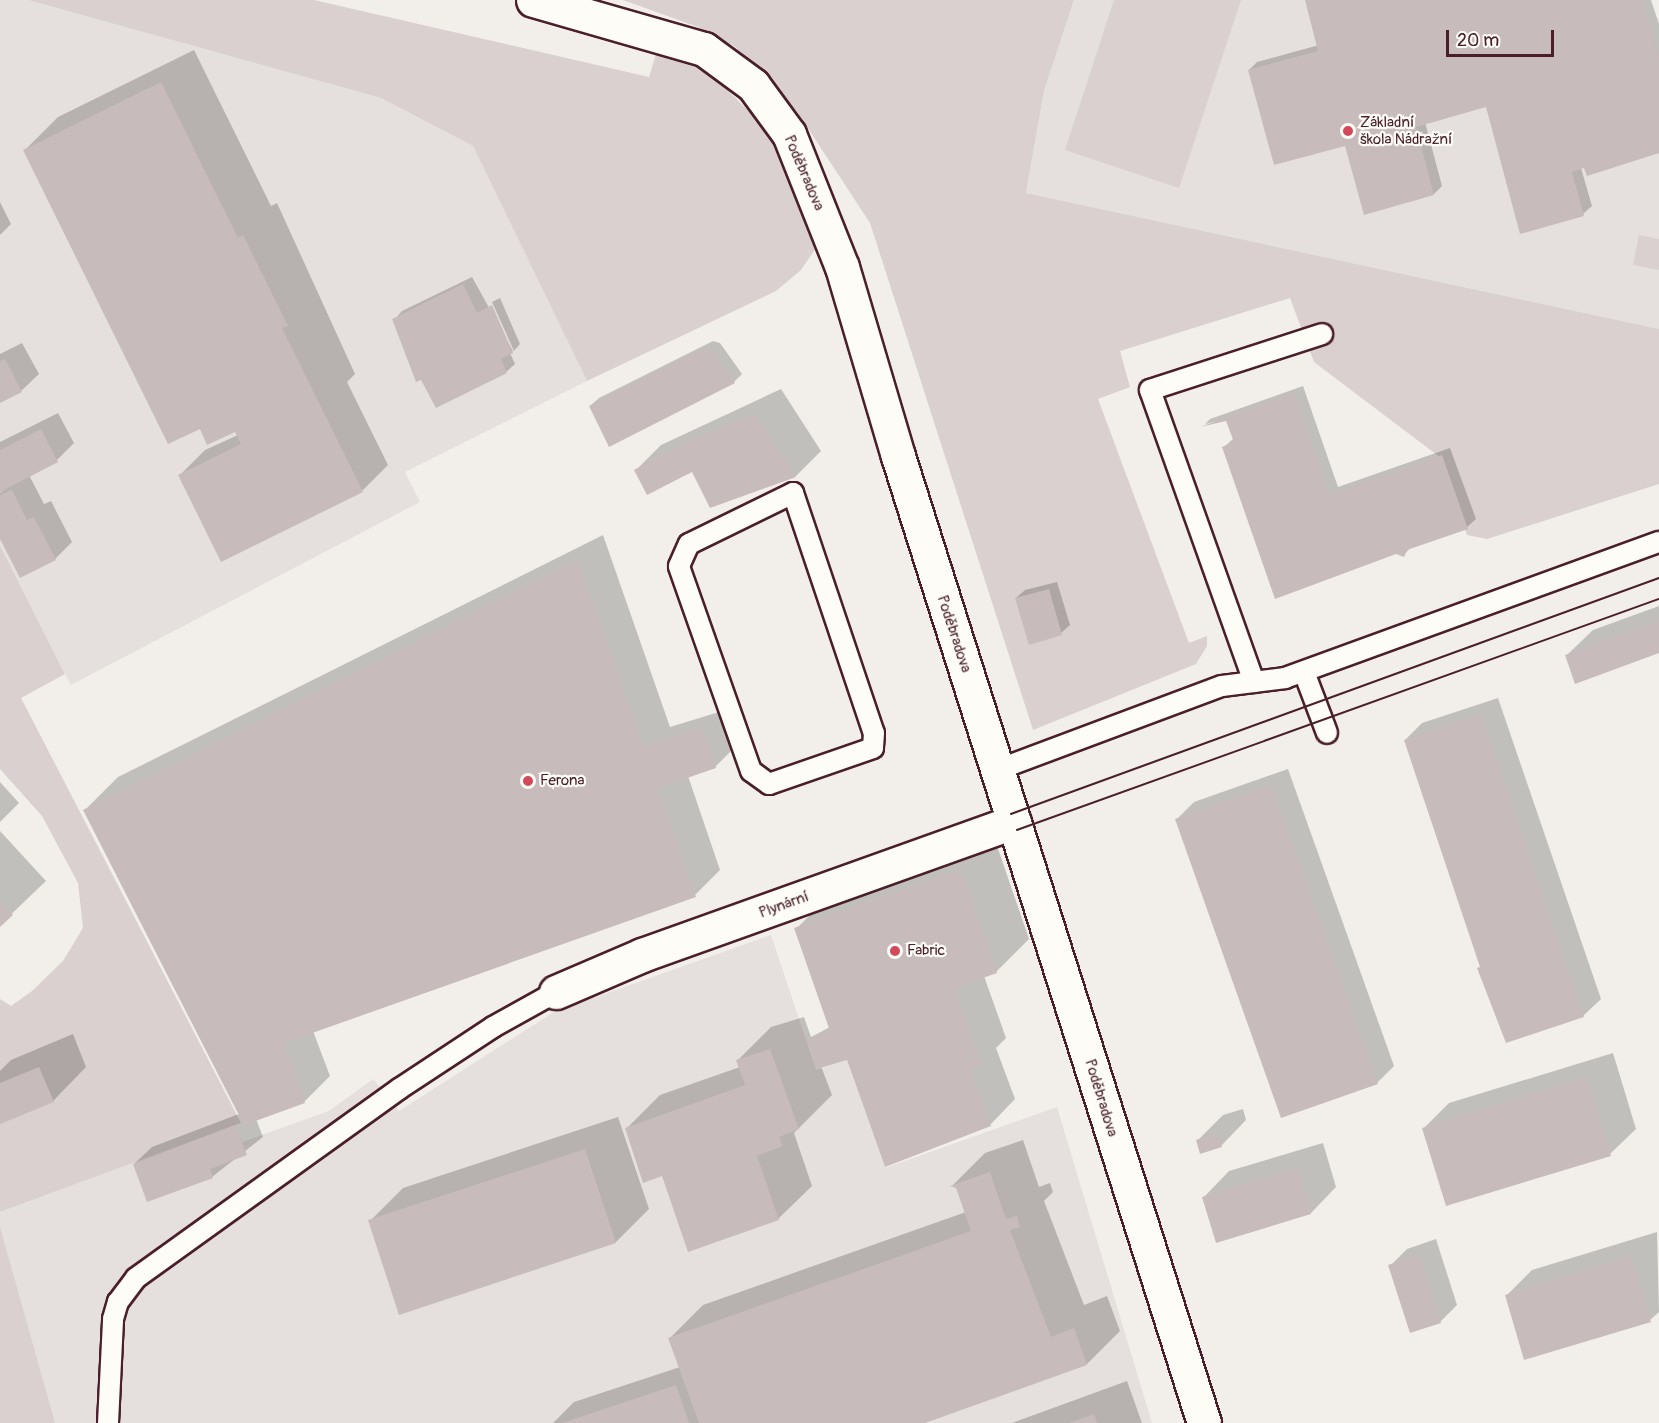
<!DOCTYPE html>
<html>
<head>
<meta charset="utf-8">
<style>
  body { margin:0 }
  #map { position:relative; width:1659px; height:1423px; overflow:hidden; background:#f2efeb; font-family:Pangolin,sans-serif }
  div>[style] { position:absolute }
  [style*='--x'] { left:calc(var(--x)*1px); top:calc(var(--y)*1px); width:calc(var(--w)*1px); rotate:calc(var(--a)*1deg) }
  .built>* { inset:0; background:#e5dfdd }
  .green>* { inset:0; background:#d9d0cf }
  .shadow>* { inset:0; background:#0003 }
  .building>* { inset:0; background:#c8bbbb }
  .roads { filter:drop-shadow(2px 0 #4a1f2b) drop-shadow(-2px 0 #4a1f2b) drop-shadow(0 2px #4a1f2b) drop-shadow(0 -2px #4a1f2b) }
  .lane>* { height:20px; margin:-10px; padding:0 10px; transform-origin:10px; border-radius:10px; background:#fdfcf7 }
  .street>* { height:33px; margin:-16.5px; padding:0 16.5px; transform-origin:16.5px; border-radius:16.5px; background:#fdfcf7 }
  .tram>* { height:1.5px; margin:-0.75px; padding:0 0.75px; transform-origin:0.75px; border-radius:0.75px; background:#4a1f2b }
  .dots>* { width:16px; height:16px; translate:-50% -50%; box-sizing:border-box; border:3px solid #fdfcf7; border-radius:50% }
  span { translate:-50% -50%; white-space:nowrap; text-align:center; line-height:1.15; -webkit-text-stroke:4.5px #fdfcf7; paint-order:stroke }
  .poi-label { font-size:15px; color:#4a1f2b }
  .left { translate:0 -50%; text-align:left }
  .street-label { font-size:15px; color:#4a1f2b }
  .scale { position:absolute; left:1446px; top:30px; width:108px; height:27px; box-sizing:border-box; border:3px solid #4a1f2b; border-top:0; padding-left:8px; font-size:18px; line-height:21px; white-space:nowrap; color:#4a1f2b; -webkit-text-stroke:4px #fdfcf7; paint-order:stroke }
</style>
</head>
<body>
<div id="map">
  <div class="built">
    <div style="clip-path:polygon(0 0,28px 0,381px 98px,473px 146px,587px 381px,405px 472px,420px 502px,71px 685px,0 548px)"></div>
    <div style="clip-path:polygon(1074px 0,1642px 0,1659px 55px,1659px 329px,1026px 193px,1044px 91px)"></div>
    <div style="clip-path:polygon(771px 935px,816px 1070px,847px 1060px,885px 1168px,1057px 1107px,1152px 1423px,0 1423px,0 1212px,235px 1125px,242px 1142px,329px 1111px,373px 1079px,399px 1111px,554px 1012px)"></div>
  </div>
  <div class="green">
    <div style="clip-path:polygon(28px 0,314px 0,649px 77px,657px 51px,691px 64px,724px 87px,766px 128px,787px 159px,816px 228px,816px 248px,801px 270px,776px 291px,587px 381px,473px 146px,381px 98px)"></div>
    <div style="clip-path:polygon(623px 0,1074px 0,1044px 91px,1026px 193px,1659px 329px,1659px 484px,1487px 539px,1467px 535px,1441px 458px,1314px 362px,1290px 298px,1120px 351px,1130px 387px,1098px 399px,1189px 643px,1207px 636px,1207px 646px,1196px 664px,1033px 730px,870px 223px,798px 113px,769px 77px,734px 46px,698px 27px)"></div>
    <div style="clip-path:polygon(1114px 0,1241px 0,1179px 188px,1065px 150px)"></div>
    <div style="clip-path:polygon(1639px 235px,1659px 239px,1659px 270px,1633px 265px)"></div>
    <div style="clip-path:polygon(0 546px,65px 674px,21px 698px,241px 1123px,0 1212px,0 999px,11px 1006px,32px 991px,63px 961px,83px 928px,78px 883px,42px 816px,0 769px)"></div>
    <div style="clip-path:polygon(0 1227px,55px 1423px,0 1423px)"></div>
  </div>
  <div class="shadow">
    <div style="clip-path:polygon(1306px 0,1651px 0,1659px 24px,1659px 153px,1581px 168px,1592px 206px,1583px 214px,1487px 105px,1425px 122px,1442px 186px,1434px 194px,1346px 144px,1249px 70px,1257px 62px,1319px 45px)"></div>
    <div style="clip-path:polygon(194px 50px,271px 206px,277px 203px,355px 374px,347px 382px,388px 465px,362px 491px,180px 475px,205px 450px,238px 435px,236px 430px,200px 427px,25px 150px,58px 117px)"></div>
    <div style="clip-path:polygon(0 202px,11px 224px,0 235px)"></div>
    <div style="clip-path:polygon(472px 277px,513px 351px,510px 353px,515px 364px,506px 372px,394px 320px,402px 311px)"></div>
    <div style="clip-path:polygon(500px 298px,520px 344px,514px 351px,492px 302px)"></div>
    <div style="clip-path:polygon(713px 341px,720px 343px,742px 374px,734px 382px,590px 406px,599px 398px)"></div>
    <div style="clip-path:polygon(22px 343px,39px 374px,21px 391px,0 402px,0 354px)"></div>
    <div style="clip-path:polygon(1303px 386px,1338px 487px,1450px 448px,1476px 519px,1467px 527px,1412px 546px,1403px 556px,1224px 447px,1234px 438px,1227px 419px,1205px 424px,1210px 419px)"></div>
    <div style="clip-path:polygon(781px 389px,821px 451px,796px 476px,711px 506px,693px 470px,636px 470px,661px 445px)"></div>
    <div style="clip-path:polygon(58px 413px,74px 443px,57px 460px,29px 475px,44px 504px,51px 501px,72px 542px,55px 559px,0 535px,0 493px,4px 489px,0 490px,0 442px)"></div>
    <div style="clip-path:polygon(603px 535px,670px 727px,719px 712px,732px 750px,715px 767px,688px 776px,720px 870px,695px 895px,313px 1031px,330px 1076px,304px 1102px,256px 1119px,263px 1137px,212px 1177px,134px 1164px,152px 1147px,239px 1114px,85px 810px,118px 777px)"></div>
    <div style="clip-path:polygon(1057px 582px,1070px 625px,1061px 633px,1016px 598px,1025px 590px)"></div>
    <div style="clip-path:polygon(1659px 606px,1659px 652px,1567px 655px,1593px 630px)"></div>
    <div style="clip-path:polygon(1498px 698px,1601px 999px,1583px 1016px,1481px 966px,1405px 740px,1422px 723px)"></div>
    <div style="clip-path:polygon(1288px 769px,1394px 1066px,1377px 1083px,1177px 819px,1194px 802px)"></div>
    <div style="clip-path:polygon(0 782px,19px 803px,0 822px)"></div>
    <div style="clip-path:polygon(0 831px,46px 881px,0 925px)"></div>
    <div style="clip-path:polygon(994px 837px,1029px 939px,996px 972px,984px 976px,1006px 1038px,996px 1048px,1015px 1099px,990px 1125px,885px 1165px,848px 1058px,821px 1066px,832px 1095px,794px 1133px,812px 1186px,778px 1219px,663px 1174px,626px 1129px,660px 1095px,740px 1067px,738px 1060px,771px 1027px,804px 1017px,811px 1037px,830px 1027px,796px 929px,829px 896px)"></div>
    <div style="clip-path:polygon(73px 1034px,86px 1067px,53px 1101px,0 1123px,0 1071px,11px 1060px)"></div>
    <div style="clip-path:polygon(1613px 1053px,1636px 1129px,1610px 1154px,1423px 1129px,1449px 1103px)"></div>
    <div style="clip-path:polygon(1243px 1109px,1246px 1120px,1221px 1146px,1197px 1141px,1223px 1115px)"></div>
    <div style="clip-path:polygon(618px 1117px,649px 1209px,616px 1242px,370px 1221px,403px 1188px)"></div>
    <div style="clip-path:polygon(1023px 1140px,1039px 1187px,1050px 1183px,1053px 1192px,1044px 1201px,1084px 1305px,1107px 1296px,1120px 1331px,1087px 1364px,918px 1423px,553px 1423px,574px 1402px,680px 1367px,670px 1338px,703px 1305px,966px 1212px,957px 1186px,953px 1185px,985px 1153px)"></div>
    <div style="clip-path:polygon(1323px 1143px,1336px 1187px,1311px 1213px,1217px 1241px,1204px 1197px,1229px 1171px)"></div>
    <div style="clip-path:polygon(1657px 1232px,1659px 1312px,1650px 1320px,1506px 1296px,1532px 1270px)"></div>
    <div style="clip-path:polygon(1436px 1239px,1457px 1305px,1440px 1322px,1390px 1266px,1407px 1249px)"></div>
    <div style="clip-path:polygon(1127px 1381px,1142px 1423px,1012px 1423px)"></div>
  </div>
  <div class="building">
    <div style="clip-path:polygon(1305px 0,1642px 0,1659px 55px,1659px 153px,1587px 176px,1584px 168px,1572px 172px,1584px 216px,1520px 234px,1486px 107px,1416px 127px,1434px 195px,1364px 215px,1345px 146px,1274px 165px,1248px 70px,1318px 51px)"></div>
    <div style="clip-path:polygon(161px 82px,238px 238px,243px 235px,288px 326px,282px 328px,363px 492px,221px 562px,178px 475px,241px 444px,235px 432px,207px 445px,200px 429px,168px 444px,23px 150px)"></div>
    <div style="clip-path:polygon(463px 284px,477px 313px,492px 305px,513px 353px,501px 359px,507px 373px,436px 408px,421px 380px,416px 382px,392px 319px)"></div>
    <div style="clip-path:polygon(703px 349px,712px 350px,735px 383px,609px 447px,589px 406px)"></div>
    <div style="clip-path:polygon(5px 359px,22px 392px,0 403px,0 361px)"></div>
    <div style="clip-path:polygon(1294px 393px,1330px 495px,1442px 455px,1468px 529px,1407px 550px,1404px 557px,1396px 554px,1275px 599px,1222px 447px,1234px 442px,1226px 421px,1200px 427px)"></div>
    <div style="clip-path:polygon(755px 414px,796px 477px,710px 508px,692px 472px,647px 495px,634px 470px,691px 440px)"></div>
    <div style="clip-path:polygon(41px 429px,58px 462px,0 492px,0 450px)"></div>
    <div style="clip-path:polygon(12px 490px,27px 520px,34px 517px,56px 560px,20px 578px,0 539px,0 495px)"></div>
    <div style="clip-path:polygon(578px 560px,643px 746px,702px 728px,716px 768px,658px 788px,696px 897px,284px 1043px,305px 1103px,244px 1125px,83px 810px)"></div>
    <div style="clip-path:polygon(1049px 589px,1062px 635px,1029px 645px,1015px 598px)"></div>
    <div style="clip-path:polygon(1659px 621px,1659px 653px,1575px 684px,1565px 655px)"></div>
    <div style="clip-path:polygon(1481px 714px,1584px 1017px,1506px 1043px,1477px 968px,1480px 967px,1404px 740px)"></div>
    <div style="clip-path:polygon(1271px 785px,1378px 1084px,1281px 1118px,1175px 819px)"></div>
    <div style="clip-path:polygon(961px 869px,997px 973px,954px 988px,982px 1065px,970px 1069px,991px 1126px,885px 1167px,847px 1060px,817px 1069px,806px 1040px,830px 1031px,794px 928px)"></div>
    <div style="clip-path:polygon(0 900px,13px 915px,0 927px)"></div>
    <div style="clip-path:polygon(770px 1049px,799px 1129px,779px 1137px,783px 1146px,757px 1156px,779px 1220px,688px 1252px,662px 1176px,643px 1183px,625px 1128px,745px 1085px,736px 1060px)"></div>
    <div style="clip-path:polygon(39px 1067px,54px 1102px,0 1124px,0 1083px)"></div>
    <div style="clip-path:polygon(1587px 1077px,1611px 1156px,1446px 1206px,1422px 1128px)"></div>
    <div style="clip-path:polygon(235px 1125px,247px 1155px,210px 1169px,213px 1178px,147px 1202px,133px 1164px)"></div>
    <div style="clip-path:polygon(1217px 1133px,1222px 1147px,1200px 1154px,1196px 1140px)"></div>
    <div style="clip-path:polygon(585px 1149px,616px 1243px,399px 1315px,368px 1220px)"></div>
    <div style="clip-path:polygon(1297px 1168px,1311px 1214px,1216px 1243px,1202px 1197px)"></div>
    <div style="clip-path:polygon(990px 1172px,1006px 1219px,1017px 1216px,1020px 1227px,1010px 1230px,1051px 1337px,1074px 1328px,1087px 1365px,925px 1423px,699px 1423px,668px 1338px,971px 1231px,956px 1188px,950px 1186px)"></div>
    <div style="clip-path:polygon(1419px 1255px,1441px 1323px,1410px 1333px,1388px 1265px)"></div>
    <div style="clip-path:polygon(1631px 1256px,1651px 1322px,1524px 1360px,1505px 1295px)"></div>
    <div style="clip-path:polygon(676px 1385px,689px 1423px,562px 1423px)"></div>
    <div style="clip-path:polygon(1094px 1414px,1097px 1423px,1069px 1423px)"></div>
  </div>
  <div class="roads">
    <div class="lane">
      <div style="--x:793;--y:493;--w:253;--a:71.4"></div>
      <div style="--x:874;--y:733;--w:15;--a:94"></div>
      <div style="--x:873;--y:748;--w:110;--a:160.9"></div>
      <div style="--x:769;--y:784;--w:22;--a:-144"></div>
      <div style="--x:751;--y:771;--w:217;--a:-109.4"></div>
      <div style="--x:679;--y:566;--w:24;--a:-66"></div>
      <div style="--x:689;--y:544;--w:116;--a:-26.1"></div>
      <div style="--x:1304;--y:672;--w:65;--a:69.3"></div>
      <div style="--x:1254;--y:682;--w:310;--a:-109.6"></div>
      <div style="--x:1150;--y:390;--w:181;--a:-18"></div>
      <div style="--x:997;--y:770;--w:240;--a:-20.5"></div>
      <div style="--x:1222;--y:686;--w:64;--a:-7.2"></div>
      <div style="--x:1285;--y:678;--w:398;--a:-20"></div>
      <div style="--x:108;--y:1423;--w:104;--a:-87.2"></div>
      <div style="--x:113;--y:1319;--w:18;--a:-74"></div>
      <div style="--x:118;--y:1302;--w:30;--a:-53"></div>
      <div style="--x:136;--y:1278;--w:324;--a:-35.7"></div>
      <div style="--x:399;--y:1089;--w:113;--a:-33.4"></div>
      <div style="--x:493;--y:1027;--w:72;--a:-29.1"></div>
    </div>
    <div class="street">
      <div style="--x:533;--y:0;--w:178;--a:16"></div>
      <div style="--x:704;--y:49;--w:61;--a:36.3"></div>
      <div style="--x:753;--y:85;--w:61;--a:53.7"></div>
      <div style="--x:789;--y:134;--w:143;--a:68.3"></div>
      <div style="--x:842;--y:267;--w:197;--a:73.5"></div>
      <div style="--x:898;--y:456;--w:1014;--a:72.44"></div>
      <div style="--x:556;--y:992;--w:94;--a:-23.3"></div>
      <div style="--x:642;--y:955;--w:395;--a:-19.7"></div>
    </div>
  </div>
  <div class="tram">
    <div style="--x:1011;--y:814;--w:690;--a:-20.01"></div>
    <div style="--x:1017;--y:830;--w:682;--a:-19.79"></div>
  </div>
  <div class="dots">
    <div style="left:1348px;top:131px;background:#d1495b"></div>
    <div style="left:528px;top:781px;background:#d1495b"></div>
    <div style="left:895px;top:951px;background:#d1495b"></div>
  </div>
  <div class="poi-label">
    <span class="left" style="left:1360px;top:131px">Základní<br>škola Nádražní</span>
    <span class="left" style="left:540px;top:781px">Ferona</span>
    <span class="left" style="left:907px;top:951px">Fabric</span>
  </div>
  <div class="street-label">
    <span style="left:804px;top:173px;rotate:67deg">Poděbradova</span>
    <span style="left:954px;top:634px;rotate:72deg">Poděbradova</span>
    <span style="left:784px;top:905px;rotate:-20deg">Plynární</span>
    <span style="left:1101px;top:1098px;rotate:73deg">Poděbradova</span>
  </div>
  <div class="scale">20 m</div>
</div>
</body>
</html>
